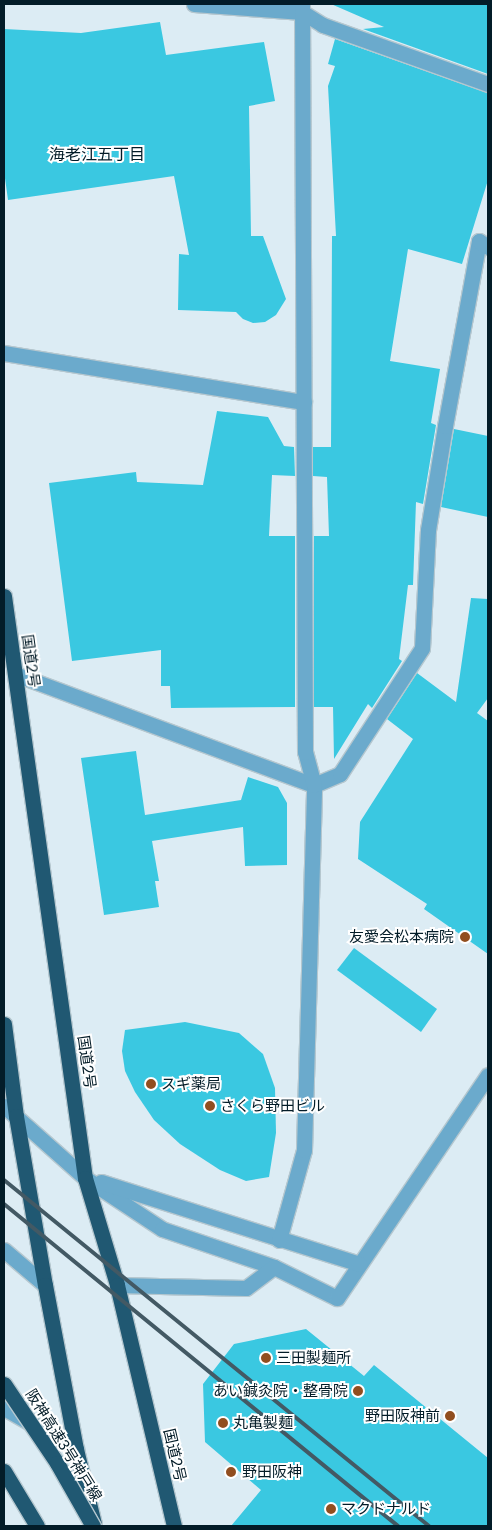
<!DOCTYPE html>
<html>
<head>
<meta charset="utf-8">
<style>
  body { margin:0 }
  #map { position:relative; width:492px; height:1530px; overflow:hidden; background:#dcecf4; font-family:Poppins,"Noto Sans JP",sans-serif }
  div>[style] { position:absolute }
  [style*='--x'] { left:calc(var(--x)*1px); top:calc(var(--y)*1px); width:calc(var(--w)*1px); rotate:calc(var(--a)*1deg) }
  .building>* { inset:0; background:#3ac8e1 }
  .roads { filter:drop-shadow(1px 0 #b5c7cf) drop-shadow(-1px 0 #b5c7cf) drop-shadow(0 1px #b5c7cf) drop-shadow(0 -1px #b5c7cf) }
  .minor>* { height:15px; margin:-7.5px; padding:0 7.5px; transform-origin:7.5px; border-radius:7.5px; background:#6baacc }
  .highway>* { height:15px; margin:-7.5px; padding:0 7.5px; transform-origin:7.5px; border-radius:7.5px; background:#205872 }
  .rail>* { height:4px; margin:-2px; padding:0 2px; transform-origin:2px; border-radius:2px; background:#435964 }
  .bridges { filter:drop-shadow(1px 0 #b5c7cf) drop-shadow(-1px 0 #b5c7cf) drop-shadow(0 1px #b5c7cf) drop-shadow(0 -1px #b5c7cf) }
  .highway-bridge>* { height:15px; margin:-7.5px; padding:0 7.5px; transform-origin:7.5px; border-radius:7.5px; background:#205872 }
  .dots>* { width:14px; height:14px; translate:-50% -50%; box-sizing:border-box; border:2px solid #fff; border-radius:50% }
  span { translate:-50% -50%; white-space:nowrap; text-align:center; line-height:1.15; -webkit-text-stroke:4px #fff; paint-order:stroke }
  .street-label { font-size:15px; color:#031c28 }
  .poi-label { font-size:15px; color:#031c28 }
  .right { translate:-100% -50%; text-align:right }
  .left { translate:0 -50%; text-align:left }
  .neighbourhood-label { font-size:16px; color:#031c28 }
  .frame { position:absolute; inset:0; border:5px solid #031c28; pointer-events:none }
</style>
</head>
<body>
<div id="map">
  <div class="building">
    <div style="clip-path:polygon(331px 4px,488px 4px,488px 74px,363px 29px,384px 27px)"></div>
    <div style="clip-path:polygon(160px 22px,166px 55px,264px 42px,275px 101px,249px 106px,251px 236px,263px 236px,286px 299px,276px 315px,265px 322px,253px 323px,243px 319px,236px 312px,178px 310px,179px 254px,189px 255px,174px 176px,8px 200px,4px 171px,4px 29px,81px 33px)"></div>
    <div style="clip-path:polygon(335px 39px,488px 93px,488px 180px,462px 264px,408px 249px,390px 361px,440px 369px,431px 423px,436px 425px,423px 504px,416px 502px,413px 585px,408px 585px,399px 659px,402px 661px,372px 708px,368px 704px,334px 759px,333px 707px,314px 707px,314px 536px,329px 536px,327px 477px,313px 476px,313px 447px,331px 447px,332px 236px,336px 236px,328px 86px,335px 66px,328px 64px)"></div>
    <div style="clip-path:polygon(217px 411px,268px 417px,284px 446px,294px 447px,295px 476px,272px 475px,269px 536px,295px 536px,295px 707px,171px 708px,170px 686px,161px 686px,161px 650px,72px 661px,49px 483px,136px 472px,137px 482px,203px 485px)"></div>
    <div style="clip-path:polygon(454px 429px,488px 436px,488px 517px,441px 507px)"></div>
    <div style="clip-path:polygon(471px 598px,488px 599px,488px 698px,477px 713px,488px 721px,488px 954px,424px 909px,427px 904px,358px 859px,360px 822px,413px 739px,387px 719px,417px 673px,456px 702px)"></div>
    <div style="clip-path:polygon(136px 751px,145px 815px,241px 800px,248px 777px,278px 787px,287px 803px,287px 865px,245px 866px,243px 827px,152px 841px,159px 881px,155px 881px,159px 907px,104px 915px,81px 758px)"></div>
    <div style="clip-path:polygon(354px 948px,437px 1009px,421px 1032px,337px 970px)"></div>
    <div style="clip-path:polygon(185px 1022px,239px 1033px,263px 1054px,275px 1088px,276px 1133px,269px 1177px,246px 1181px,220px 1170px,180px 1144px,154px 1120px,135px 1092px,125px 1071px,122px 1051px,125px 1030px)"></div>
    <div style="clip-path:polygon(306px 1329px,364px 1376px,374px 1365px,488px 1458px,488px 1526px,231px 1526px,261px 1490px,205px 1442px,203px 1384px,234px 1344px)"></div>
  </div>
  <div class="roads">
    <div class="minor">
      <div style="--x:194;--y:4;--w:108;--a:4.2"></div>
      <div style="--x:302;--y:12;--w:25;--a:32"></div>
      <div style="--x:323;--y:25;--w:175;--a:19.7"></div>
      <div style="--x:4;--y:353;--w:304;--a:9.3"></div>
      <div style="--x:15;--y:674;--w:319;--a:20.4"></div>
      <div style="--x:314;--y:785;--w:28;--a:-23"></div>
      <div style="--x:340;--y:774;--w:150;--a:-56.9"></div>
      <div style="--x:422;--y:648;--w:118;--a:-87.1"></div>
      <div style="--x:428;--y:530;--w:105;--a:-80.7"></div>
      <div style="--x:445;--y:426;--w:188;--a:-79.6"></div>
      <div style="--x:479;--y:241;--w:11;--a:34"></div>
      <div style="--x:4;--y:1106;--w:108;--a:41.6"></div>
      <div style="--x:85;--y:1178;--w:92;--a:33.5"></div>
      <div style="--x:162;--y:1229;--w:118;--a:18.7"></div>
      <div style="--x:274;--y:1267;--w:70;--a:26.2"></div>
      <div style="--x:337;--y:1298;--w:269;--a:-55.9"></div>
      <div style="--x:101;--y:1182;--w:271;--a:17.6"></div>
      <div style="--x:279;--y:1240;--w:93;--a:-74.5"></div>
      <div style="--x:304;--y:1150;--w:365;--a:-88.4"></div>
      <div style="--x:314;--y:785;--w:34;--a:-105"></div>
      <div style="--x:305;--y:752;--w:748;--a:-90.23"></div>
      <div style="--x:4;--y:1250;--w:54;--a:40.5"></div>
      <div style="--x:117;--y:1285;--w:129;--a:1.3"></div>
      <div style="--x:246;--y:1288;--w:35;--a:-37"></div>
      <div style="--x:4;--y:1408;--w:83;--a:29.7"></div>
    </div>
    <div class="highway">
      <div style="--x:4;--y:596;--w:588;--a:82.08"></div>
      <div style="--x:85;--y:1178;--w:112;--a:73.3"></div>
      <div style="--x:117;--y:1285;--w:248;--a:76.7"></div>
      <div style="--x:4;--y:1024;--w:93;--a:82.6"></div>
      <div style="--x:16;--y:1116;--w:171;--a:80.3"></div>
      <div style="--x:45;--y:1285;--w:167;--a:79.3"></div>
      <div style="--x:76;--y:1449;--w:77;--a:76.5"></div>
      <div style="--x:4;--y:1471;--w:64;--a:59"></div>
    </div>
  </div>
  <div class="rail">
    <div style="--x:4;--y:1180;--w:548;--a:39.15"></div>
    <div style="--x:4;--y:1204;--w:509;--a:39.26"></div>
  </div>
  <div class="bridges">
    <div class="highway-bridge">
      <div style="--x:4;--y:1384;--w:95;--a:56.1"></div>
      <div style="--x:57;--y:1463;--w:73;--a:60.3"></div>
    </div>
  </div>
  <div class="dots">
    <div style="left:465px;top:937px;background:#914e1f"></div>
    <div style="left:151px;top:1084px;background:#914e1f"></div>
    <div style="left:210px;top:1106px;background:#914e1f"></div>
    <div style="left:266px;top:1358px;background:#914e1f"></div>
    <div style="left:358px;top:1391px;background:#914e1f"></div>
    <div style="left:450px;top:1416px;background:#914e1f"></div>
    <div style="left:223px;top:1423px;background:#914e1f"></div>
    <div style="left:231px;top:1472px;background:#914e1f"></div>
    <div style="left:331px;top:1509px;background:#914e1f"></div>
  </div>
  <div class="street-label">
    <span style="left:31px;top:661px;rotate:82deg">国道2号</span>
    <span style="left:87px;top:1062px;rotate:82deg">国道2号</span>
    <span style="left:64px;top:1445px;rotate:58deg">阪神高速3号神戸線</span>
    <span style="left:175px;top:1455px;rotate:77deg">国道2号</span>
  </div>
  <div class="poi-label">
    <span class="right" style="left:454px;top:937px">友愛会松本病院</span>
    <span class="left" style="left:161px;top:1084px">スギ薬局</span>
    <span class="left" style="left:220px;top:1106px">さくら野田ビル</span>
    <span class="left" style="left:276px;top:1358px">三田製麺所</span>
    <span class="right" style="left:348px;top:1391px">あい鍼灸院・整骨院</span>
    <span class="right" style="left:440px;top:1416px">野田阪神前</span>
    <span class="left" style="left:233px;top:1423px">丸亀製麺</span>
    <span class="left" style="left:242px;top:1472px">野田阪神</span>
    <span class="left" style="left:341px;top:1509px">マクドナルド</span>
  </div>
  <div class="neighbourhood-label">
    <span style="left:97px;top:155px">海老江五丁目</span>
  </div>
  <div class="frame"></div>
</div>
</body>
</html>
